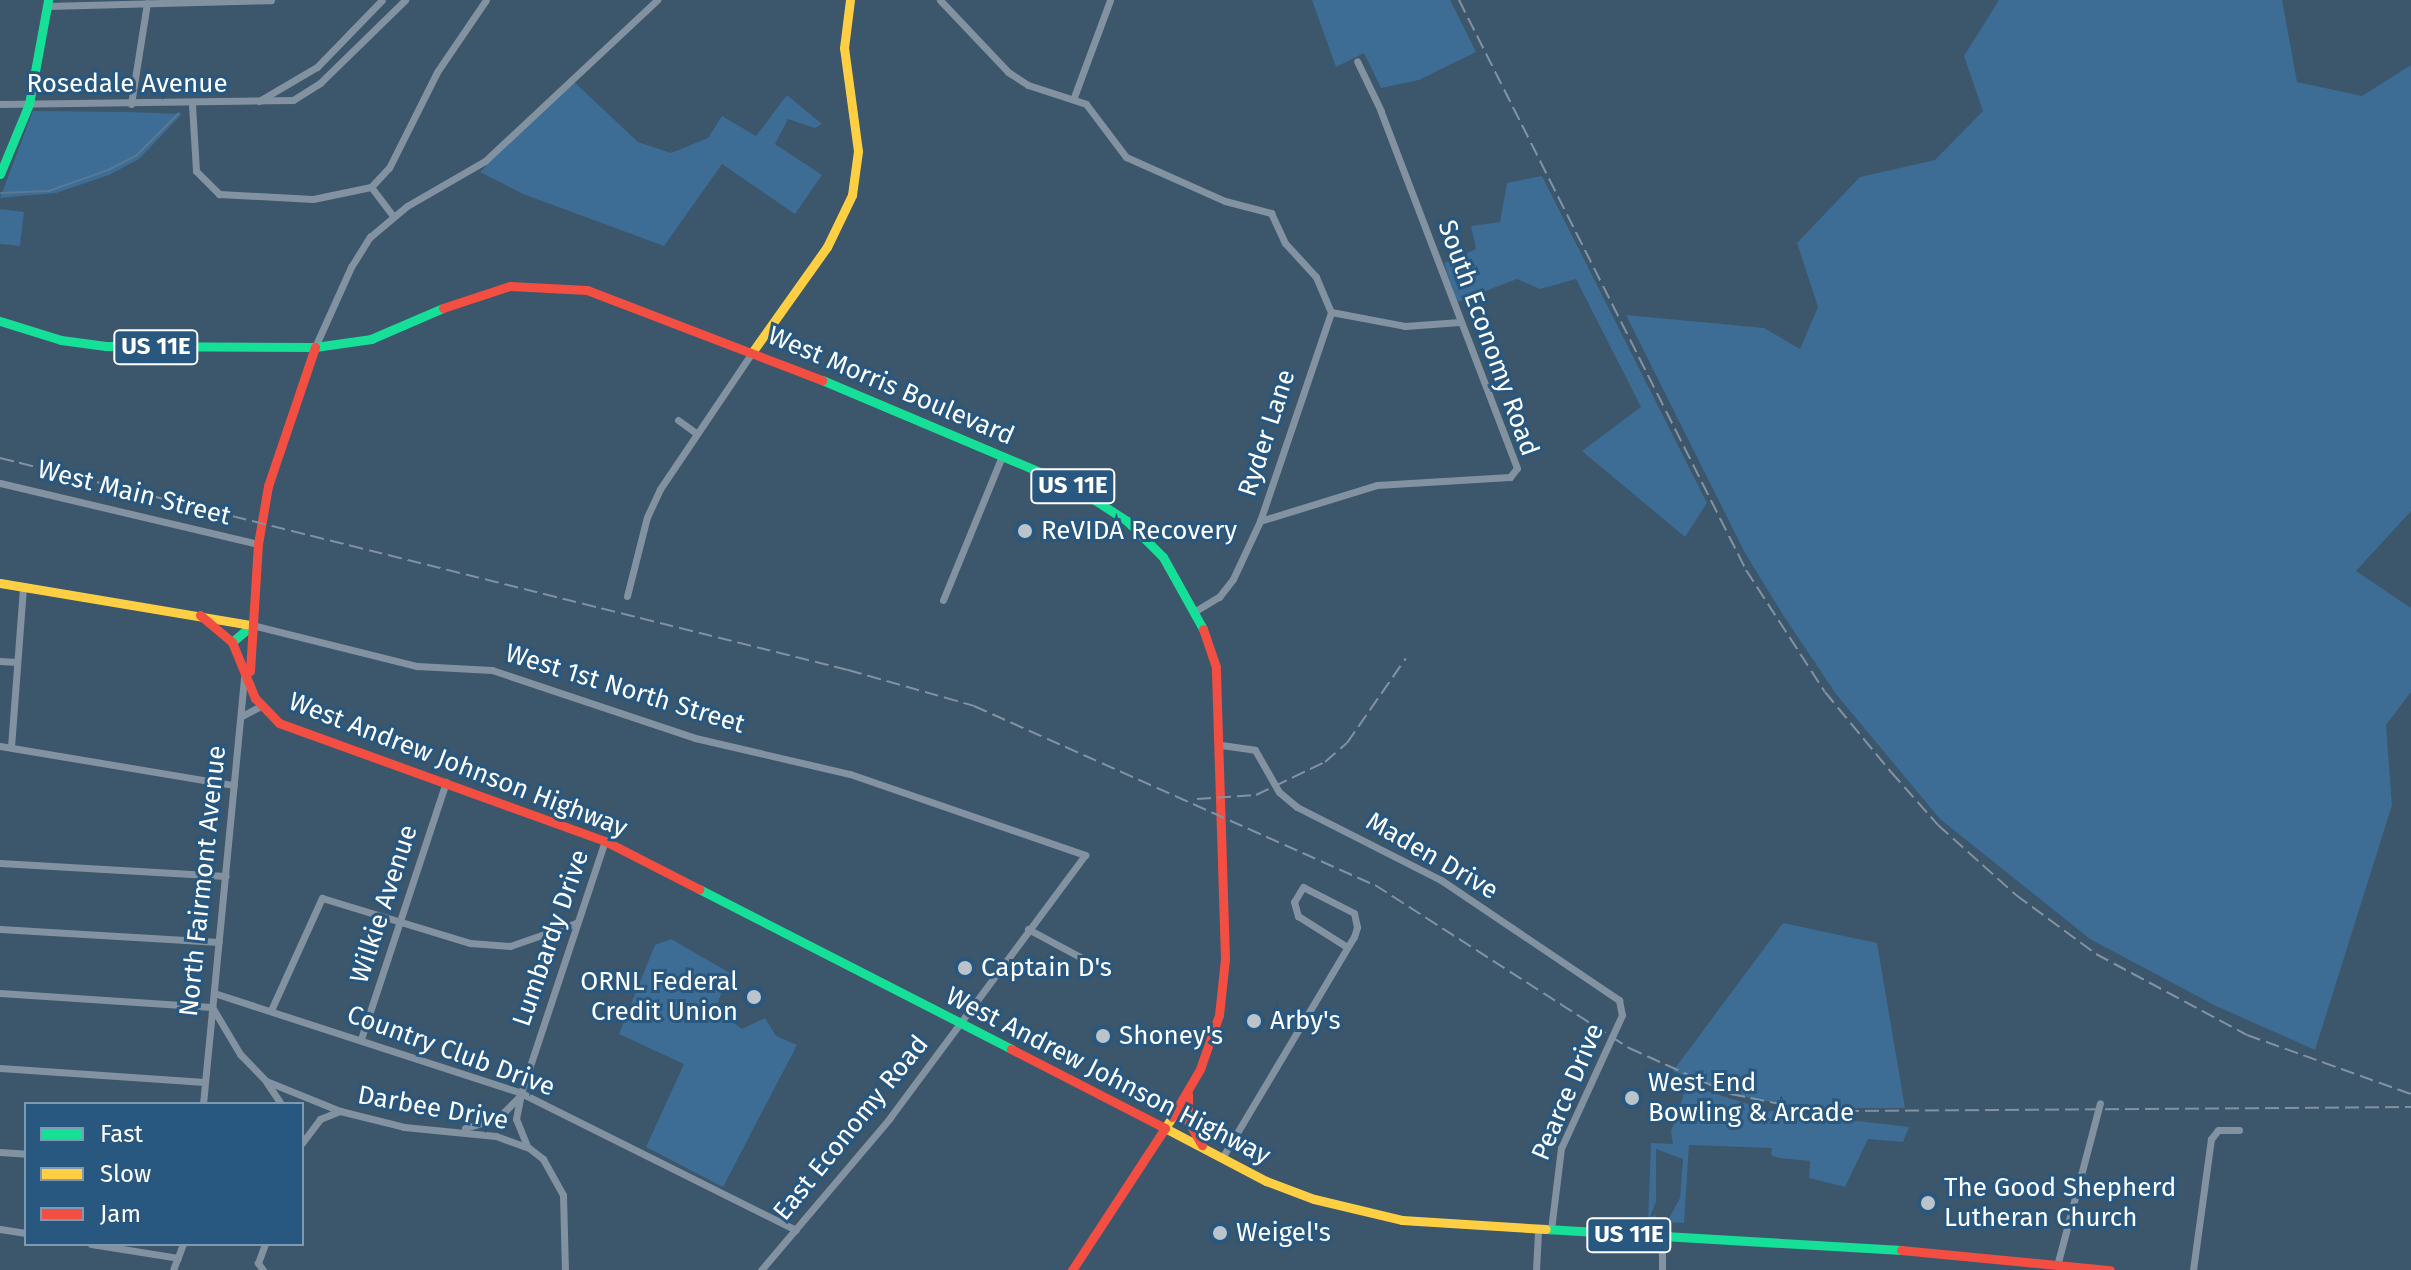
<!DOCTYPE html>
<html>
<head>
<meta charset="utf-8">
<style>
  body { margin:0 }
  #map { position:relative; width:2411px; height:1270px; overflow:hidden; background:#3c566b; font-family:"Fira Sans",sans-serif }
  div>[style] { position:absolute }
  [style*='--x'] { left:calc(var(--x)*1px); top:calc(var(--y)*1px); width:calc(var(--w)*1px); rotate:calc(var(--a)*1deg) }
  .green>* { inset:0; background:#3d6c95 }
  .stream>* { height:2px; margin:-1px; padding:0 1px; transform-origin:1px; border-radius:1px; background:#587994 }
  .street>* { height:7px; margin:-3.5px; padding:0 3.5px; transform-origin:3.5px; border-radius:3.5px; background:#8292a1 }
  .fast>* { height:9px; margin:-4.5px; padding:0 4.5px; transform-origin:4.5px; border-radius:4.5px; background:#16e098 }
  .slow>* { height:9px; margin:-4.5px; padding:0 4.5px; transform-origin:4.5px; border-radius:4.5px; background:#ffcf43 }
  .jam>* { height:9px; margin:-4.5px; padding:0 4.5px; transform-origin:4.5px; border-radius:4.5px; background:#f24e42 }
  .rail>* { height:2px; margin-top:-1px; transform-origin:0; background:repeating-linear-gradient(90deg,#8292a1 0 14px,transparent 0 20px) }
  .dots>* { width:22px; height:22px; translate:-50% -50%; box-sizing:border-box; border:4px solid #28577f; border-radius:50% }
  span { translate:-50% -50%; white-space:nowrap; text-align:center; line-height:1.15; -webkit-text-stroke:6px #28577f; paint-order:stroke }
  .shield-label span { padding:2px 6px; background:#28577f; border:2px solid; border-radius:6px; -webkit-text-stroke-width:0 }
  .shield-label { font-size:24px; color:#fff; font-weight:700 }
  .street-label { font-size:26px; color:#fff }
  .poi-label { font-size:26px; color:#fff }
  .left { translate:0 -50%; text-align:left }
  .right { translate:-100% -50%; text-align:right }
  .legend { position:absolute; left:24px; top:1102px; width:280px; height:144px; box-sizing:border-box; background:#28577f; border:2px solid #7e9ab2; margin:0; padding:10px 14px; list-style:none; font-size:24px; color:#fff }
  .legend li { display:flex; align-items:center; gap:16px; height:40px }
  .legend b { width:40px; border:2px solid #7e9ab2 }
</style>
</head>
<body>
<div id="map">
  <div class="green">
    <div style="clip-path:polygon(1312px 0,1450px 0,1476px 52px,1419px 80px,1381px 88px,1364px 53px,1336px 67px)"></div>
    <div style="clip-path:polygon(1999px 0,2282px 0,2297px 82px,2362px 96px,2411px 65px,2411px 511px,2356px 571px,2411px 608px,2411px 692px,2386px 725px,2392px 805px,2315px 1050px,2216px 1006px,2090px 939px,1940px 819px,1836px 694px,1783px 615px,1745px 553px,1626px 315px,1764px 328px,1800px 349px,1818px 307px,1797px 243px,1860px 177px,1935px 160px,1983px 111px,1964px 56px)"></div>
    <div style="clip-path:polygon(573px 81px,638px 142px,671px 153px,708px 138px,722px 116px,756px 136px,787px 95px,822px 124px,815px 128px,788px 119px,775px 144px,822px 175px,795px 214px,722px 164px,664px 246px,523px 194px,480px 172px)"></div>
    <div style="clip-path:polygon(33px 111px,129px 112px,182px 114px,139px 159px,109px 175px,56px 193px,0 198px)"></div>
    <div style="clip-path:polygon(1542px 176px,1707px 503px,1685px 537px,1582px 451px,1641px 407px,1576px 279px,1540px 289px,1517px 279px,1457px 302px,1444px 263px,1476px 249px,1471px 226px,1500px 222px,1507px 183px)"></div>
    <div style="clip-path:polygon(0 209px,24px 212px,20px 246px,0 244px)"></div>
    <div style="clip-path:polygon(1783px 923px,1877px 943px,1905px 1108px,1800px 1108px,1731px 1094px,1673px 1071px)"></div>
    <div style="clip-path:polygon(671px 939px,730px 973px,717px 1004px,732px 1022px,742px 1029px,765px 1018px,776px 1036px,797px 1045px,723px 1187px,646px 1147px,684px 1064px,619px 1034px,655px 945px)"></div>
    <div style="clip-path:polygon(1687px 1085px,1771px 1111px,1909px 1127px,1903px 1142px,1868px 1139px,1845px 1187px,1809px 1178px,1810px 1161px,1779px 1158px,1771px 1155px,1772px 1148px,1689px 1145px,1684px 1223px,1667px 1222px,1680px 1198px,1683px 1159px,1656px 1149px,1656px 1202px,1650px 1217px,1656px 1215px,1656px 1221px,1648px 1221px,1651px 1143px,1673px 1144px,1671px 1131px)"></div>
  </div>
  <div class="stream">
    <div style="--x:1;--y:193;--w:48;--a:-2.4"></div>
    <div style="--x:49;--y:191;--w:63;--a:-19.6"></div>
    <div style="--x:108;--y:170;--w:33;--a:-27"></div>
    <div style="--x:137;--y:155;--w:59;--a:-45"></div>
  </div>
  <div class="street">
    <div style="--x:940;--y:0;--w:99;--a:46.6"></div>
    <div style="--x:1008;--y:72;--w:24;--a:33"></div>
    <div style="--x:1028;--y:85;--w:61;--a:18.1"></div>
    <div style="--x:1086;--y:104;--w:66;--a:53"></div>
    <div style="--x:1126;--y:157;--w:108;--a:24"></div>
    <div style="--x:1225;--y:201;--w:48;--a:14.6"></div>
    <div style="--x:1271;--y:213;--w:33;--a:65"></div>
    <div style="--x:1285;--y:243;--w:46;--a:47.6"></div>
    <div style="--x:1316;--y:277;--w:38;--a:67"></div>
    <div style="--x:47;--y:6;--w:224;--a:-1.5"></div>
    <div style="--x:1074;--y:97;--w:103;--a:-69.6"></div>
    <div style="--x:259;--y:101;--w:67;--a:-30.4"></div>
    <div style="--x:317;--y:67;--w:93;--a:-45.9"></div>
    <div style="--x:0;--y:104;--w:293;--a:-0.8"></div>
    <div style="--x:293;--y:100;--w:32;--a:-32"></div>
    <div style="--x:320;--y:83;--w:119;--a:-44.3"></div>
    <div style="--x:131;--y:104;--w:102;--a:-81"></div>
    <div style="--x:192;--y:105;--w:66;--a:86.5"></div>
    <div style="--x:196;--y:171;--w:33;--a:45"></div>
    <div style="--x:219;--y:194;--w:94;--a:3"></div>
    <div style="--x:313;--y:199;--w:59;--a:-11.7"></div>
    <div style="--x:393;--y:216;--w:36;--a:-127"></div>
    <div style="--x:371;--y:187;--w:26;--a:-47"></div>
    <div style="--x:389;--y:168;--w:107;--a:-63.4"></div>
    <div style="--x:437;--y:72;--w:87;--a:-55.8"></div>
    <div style="--x:1331;--y:312;--w:75;--a:10.7"></div>
    <div style="--x:1405;--y:326;--w:55;--a:-4.2"></div>
    <div style="--x:315;--y:347;--w:88;--a:-65.8"></div>
    <div style="--x:351;--y:267;--w:36;--a:-58"></div>
    <div style="--x:370;--y:237;--w:48;--a:-40"></div>
    <div style="--x:407;--y:206;--w:90;--a:-30"></div>
    <div style="--x:485;--y:161;--w:236;--a:-43.1"></div>
    <div style="--x:678;--y:420;--w:22;--a:36"></div>
    <div style="--x:0;--y:483;--w:265;--a:13.3"></div>
    <div style="--x:1260;--y:521;--w:122;--a:-17.1"></div>
    <div style="--x:1377;--y:485;--w:133;--a:-3.4"></div>
    <div style="--x:1510;--y:477;--w:11;--a:-52"></div>
    <div style="--x:1517;--y:468;--w:382;--a:-110.9"></div>
    <div style="--x:1381;--y:111;--w:55;--a:-115.6"></div>
    <div style="--x:627;--y:596;--w:81;--a:-75.8"></div>
    <div style="--x:647;--y:517;--w:31;--a:-65"></div>
    <div style="--x:660;--y:489;--w:166;--a:-56"></div>
    <div style="--x:943;--y:600;--w:156;--a:-67.7"></div>
    <div style="--x:1197;--y:610;--w:26;--a:-31"></div>
    <div style="--x:1219;--y:597;--w:23;--a:-52"></div>
    <div style="--x:1233;--y:579;--w:64;--a:-65"></div>
    <div style="--x:1260;--y:521;--w:221;--a:-71.2"></div>
    <div style="--x:252;--y:625;--w:170;--a:14"></div>
    <div style="--x:417;--y:666;--w:75;--a:3.1"></div>
    <div style="--x:492;--y:670;--w:214;--a:18.5"></div>
    <div style="--x:695;--y:738;--w:159;--a:13.1"></div>
    <div style="--x:850;--y:774;--w:249;--a:19"></div>
    <div style="--x:1085;--y:855;--w:327;--a:126.6"></div>
    <div style="--x:890;--y:1118;--w:199;--a:130.3"></div>
    <div style="--x:0;--y:661;--w:17;--a:3"></div>
    <div style="--x:242;--y:716;--w:21;--a:-28"></div>
    <div style="--x:1221;--y:745;--w:34;--a:8"></div>
    <div style="--x:1255;--y:750;--w:48;--a:60.3"></div>
    <div style="--x:1279;--y:792;--w:23;--a:40"></div>
    <div style="--x:1297;--y:807;--w:161;--a:26.9"></div>
    <div style="--x:1441;--y:880;--w:215;--a:34"></div>
    <div style="--x:1619;--y:1000;--w:15;--a:79"></div>
    <div style="--x:1622;--y:1015;--w:146;--a:114.6"></div>
    <div style="--x:1561;--y:1148;--w:83;--a:97"></div>
    <div style="--x:0;--y:746;--w:237;--a:9.5"></div>
    <div style="--x:11;--y:747;--w:161;--a:-85.7"></div>
    <div style="--x:0;--y:863;--w:226;--a:3.3"></div>
    <div style="--x:0;--y:929;--w:219;--a:3.4"></div>
    <div style="--x:1028;--y:929;--w:61;--a:28.2"></div>
    <div style="--x:0;--y:993;--w:212;--a:3.8"></div>
    <div style="--x:214;--y:993;--w:323;--a:18"></div>
    <div style="--x:521;--y:1093;--w:307;--a:26.5"></div>
    <div style="--x:212;--y:1007;--w:55;--a:59.2"></div>
    <div style="--x:240;--y:1054;--w:37;--a:46"></div>
    <div style="--x:266;--y:1081;--w:80;--a:22.1"></div>
    <div style="--x:340;--y:1111;--w:66;--a:14"></div>
    <div style="--x:404;--y:1127;--w:92;--a:5.6"></div>
    <div style="--x:496;--y:1136;--w:35;--a:20"></div>
    <div style="--x:529;--y:1148;--w:18;--a:38"></div>
    <div style="--x:543;--y:1159;--w:41;--a:60.9"></div>
    <div style="--x:563;--y:1195;--w:75;--a:88.5"></div>
    <div style="--x:272;--y:1008;--w:121;--a:-65.6"></div>
    <div style="--x:322;--y:898;--w:155;--a:16.9"></div>
    <div style="--x:470;--y:943;--w:40;--a:4.3"></div>
    <div style="--x:510;--y:946;--w:70;--a:-19.2"></div>
    <div style="--x:361;--y:1039;--w:271;--a:-71.7"></div>
    <div style="--x:0;--y:1068;--w:205;--a:3.9"></div>
    <div style="--x:267;--y:1083;--w:25;--a:56"></div>
    <div style="--x:203;--y:1104;--w:430;--a:-84.5"></div>
    <div style="--x:465;--y:1128;--w:33;--a:-16"></div>
    <div style="--x:497;--y:1119;--w:30;--a:-45"></div>
    <div style="--x:302;--y:1143;--w:30;--a:-53"></div>
    <div style="--x:320;--y:1119;--w:22;--a:-22"></div>
    <div style="--x:527;--y:1146;--w:29;--a:-112"></div>
    <div style="--x:516;--y:1119;--w:26;--a:-79"></div>
    <div style="--x:521;--y:1093;--w:266;--a:-71.6"></div>
    <div style="--x:0;--y:1152;--w:26;--a:4"></div>
    <div style="--x:1222;--y:1158;--w:257;--a:-59.2"></div>
    <div style="--x:1354;--y:937;--w:10;--a:-73"></div>
    <div style="--x:1357;--y:927;--w:14;--a:-102"></div>
    <div style="--x:1354;--y:913;--w:57;--a:-153"></div>
    <div style="--x:1303;--y:887;--w:17;--a:121"></div>
    <div style="--x:1294;--y:902;--w:15;--a:74"></div>
    <div style="--x:1298;--y:916;--w:58;--a:32.3"></div>
    <div style="--x:0;--y:1229;--w:26;--a:9"></div>
    <div style="--x:91;--y:1244;--w:88;--a:9.1"></div>
    <div style="--x:2058;--y:1262;--w:164;--a:-75.2"></div>
    <div style="--x:173;--y:1270;--w:28;--a:-69"></div>
    <div style="--x:263;--y:1270;--w:9;--a:-126"></div>
    <div style="--x:258;--y:1263;--w:20;--a:-70"></div>
    <div style="--x:1536;--y:1270;--w:39;--a:-87"></div>
    <div style="--x:1662;--y:1270;--w:33;--a:-90"></div>
    <div style="--x:2193;--y:1270;--w:132;--a:-82.2"></div>
    <div style="--x:2211;--y:1139;--w:11;--a:-52"></div>
    <div style="--x:2218;--y:1130;--w:21;--a:0"></div>
  </div>
  <div class="fast">
    <div style="--x:0;--y:174;--w:76;--a:-67.5"></div>
    <div style="--x:29;--y:104;--w:106;--a:-79.6"></div>
    <div style="--x:0;--y:321;--w:64;--a:17.3"></div>
    <div style="--x:61;--y:340;--w:45;--a:7.6"></div>
    <div style="--x:106;--y:346;--w:209;--a:0.3"></div>
    <div style="--x:315;--y:347;--w:57;--a:-8.1"></div>
    <div style="--x:371;--y:339;--w:78;--a:-23.3"></div>
    <div style="--x:822;--y:380;--w:272;--a:22.9"></div>
    <div style="--x:1073;--y:486;--w:64;--a:32.9"></div>
    <div style="--x:1127;--y:521;--w:51;--a:45"></div>
    <div style="--x:1163;--y:557;--w:82;--a:60.9"></div>
    <div style="--x:232;--y:642;--w:26;--a:-40"></div>
    <div style="--x:699;--y:889;--w:351;--a:27.1"></div>
    <div style="--x:1546;--y:1229;--w:356;--a:3.4"></div>
  </div>
  <div class="slow">
    <div style="--x:753;--y:351;--w:128;--a:-54.6"></div>
    <div style="--x:827;--y:247;--w:58;--a:-64.3"></div>
    <div style="--x:852;--y:195;--w:44;--a:-82.2"></div>
    <div style="--x:858;--y:151;--w:104;--a:-97.7"></div>
    <div style="--x:844;--y:48;--w:48;--a:-82.9"></div>
    <div style="--x:0;--y:583;--w:255;--a:9.5"></div>
    <div style="--x:1172;--y:1117;--w:13;--a:122"></div>
    <div style="--x:1165;--y:1128;--w:114;--a:27.7"></div>
    <div style="--x:1266;--y:1181;--w:51;--a:20.6"></div>
    <div style="--x:1314;--y:1199;--w:90;--a:13.4"></div>
    <div style="--x:1402;--y:1220;--w:144;--a:3.6"></div>
  </div>
  <div class="jam">
    <div style="--x:443;--y:308;--w:71;--a:-18.2"></div>
    <div style="--x:510;--y:286;--w:77;--a:3"></div>
    <div style="--x:587;--y:290;--w:252;--a:21"></div>
    <div style="--x:200;--y:615;--w:42;--a:40.2"></div>
    <div style="--x:232;--y:642;--w:61;--a:67.7"></div>
    <div style="--x:255;--y:698;--w:35;--a:46"></div>
    <div style="--x:279;--y:723;--w:347;--a:19.9"></div>
    <div style="--x:605;--y:841;--w:106;--a:27.1"></div>
    <div style="--x:250;--y:671;--w:127;--a:-86.4"></div>
    <div style="--x:258;--y:544;--w:59;--a:-80.2"></div>
    <div style="--x:268;--y:486;--w:147;--a:-71.3"></div>
    <div style="--x:1011;--y:1049;--w:173;--a:27.2"></div>
    <div style="--x:1165;--y:1128;--w:170;--a:123.2"></div>
    <div style="--x:1188;--y:1094;--w:27;--a:90"></div>
    <div style="--x:1188;--y:1121;--w:28;--a:60"></div>
    <div style="--x:1172;--y:1117;--w:56;--a:-59.7"></div>
    <div style="--x:1200;--y:1069;--w:57;--a:-70.6"></div>
    <div style="--x:1219;--y:1015;--w:56;--a:-83.9"></div>
    <div style="--x:1225;--y:959;--w:292;--a:-91.8"></div>
    <div style="--x:1216;--y:667;--w:40;--a:-108.9"></div>
    <div style="--x:1901;--y:1250;--w:210;--a:5.5"></div>
  </div>
  <div class="rail">
    <div style="--x:1459;--y:0;--w:638;--a:63.27"></div>
    <div style="--x:1746;--y:570;--w:145;--a:57.1"></div>
    <div style="--x:1825;--y:692;--w:104;--a:50.5"></div>
    <div style="--x:1891;--y:772;--w:71;--a:48.4"></div>
    <div style="--x:1938;--y:825;--w:105;--a:41.9"></div>
    <div style="--x:2016;--y:895;--w:99;--a:36.4"></div>
    <div style="--x:2096;--y:954;--w:171;--a:28.2"></div>
    <div style="--x:2247;--y:1035;--w:174;--a:19.8"></div>
    <div style="--x:0;--y:458;--w:874;--a:14.04"></div>
    <div style="--x:848;--y:670;--w:131;--a:15.9"></div>
    <div style="--x:974;--y:706;--w:439;--a:24.1"></div>
    <div style="--x:1375;--y:885;--w:302;--a:32.7"></div>
    <div style="--x:1629;--y:1048;--w:112;--a:24.3"></div>
    <div style="--x:1731;--y:1094;--w:70;--a:11.5"></div>
    <div style="--x:1800;--y:1108;--w:45;--a:3.8"></div>
    <div style="--x:1845;--y:1111;--w:566;--a:-0.4"></div>
    <div style="--x:1197;--y:799;--w:59;--a:-3.9"></div>
    <div style="--x:1256;--y:795;--w:76;--a:-25.6"></div>
    <div style="--x:1325;--y:762;--w:29;--a:-41"></div>
    <div style="--x:1347;--y:743;--w:103;--a:-55.2"></div>
  </div>
  <div class="dots">
    <div style="left:1025px;top:531px;background:#bbc4cb"></div>
    <div style="left:965px;top:968px;background:#bbc4cb"></div>
    <div style="left:754px;top:997px;background:#bbc4cb"></div>
    <div style="left:1254px;top:1021px;background:#bbc4cb"></div>
    <div style="left:1103px;top:1036px;background:#bbc4cb"></div>
    <div style="left:1632px;top:1098px;background:#bbc4cb"></div>
    <div style="left:1928px;top:1203px;background:#bbc4cb"></div>
    <div style="left:1220px;top:1233px;background:#bbc4cb"></div>
  </div>
  <div class="shield-label">
    <span style="left:156px;top:347px">US 11E</span>
    <span style="left:1073px;top:486px">US 11E</span>
    <span style="left:1629px;top:1235px">US 11E</span>
  </div>
  <div class="street-label">
    <span style="left:127px;top:84px">Rosedale Avenue</span>
    <span style="left:1488px;top:338px;rotate:70deg">South Economy Road</span>
    <span style="left:891px;top:386px;rotate:23deg">West Morris Boulevard</span>
    <span style="left:1267px;top:433px;rotate:-72deg">Ryder Lane</span>
    <span style="left:134px;top:493px;rotate:14deg">West Main Street</span>
    <span style="left:625px;top:689px;rotate:17deg">West 1st North Street</span>
    <span style="left:458px;top:765px;rotate:21deg">West Andrew Johnson Highway</span>
    <span style="left:1432px;top:856px;rotate:30deg">Maden Drive</span>
    <span style="left:203px;top:881px;rotate:-84deg">North Fairmont Avenue</span>
    <span style="left:384px;top:904px;rotate:-72deg">Wilkie Avenue</span>
    <span style="left:551px;top:938px;rotate:-71deg">Lumbardy Drive</span>
    <span style="left:451px;top:1051px;rotate:20deg">Country Club Drive</span>
    <span style="left:1108px;top:1076px;rotate:27deg">West Andrew Johnson Highway</span>
    <span style="left:1568px;top:1092px;rotate:-67deg">Pearce Drive</span>
    <span style="left:433px;top:1108px;rotate:10deg">Darbee Drive</span>
    <span style="left:851px;top:1128px;rotate:-51deg">East Economy Road</span>
  </div>
  <div class="poi-label">
    <span class="left" style="left:1041px;top:531px">ReVIDA Recovery</span>
    <span class="left" style="left:981px;top:968px">Captain D's</span>
    <span class="right" style="left:738px;top:997px">ORNL Federal<br>Credit Union</span>
    <span class="left" style="left:1270px;top:1021px">Arby's</span>
    <span class="left" style="left:1119px;top:1036px">Shoney's</span>
    <span class="left" style="left:1648px;top:1098px">West End<br>Bowling &amp; Arcade</span>
    <span class="left" style="left:1944px;top:1203px">The Good Shepherd<br>Lutheran Church</span>
    <span class="left" style="left:1236px;top:1233px">Weigel's</span>
  </div>
  <ul class="legend">
  <li><b style="height:10px;background:#16e098"></b>Fast</li>
  <li><b style="height:10px;background:#ffcf43"></b>Slow</li>
  <li><b style="height:10px;background:#f24e42"></b>Jam</li>
  </ul>
</div>
</body>
</html>
